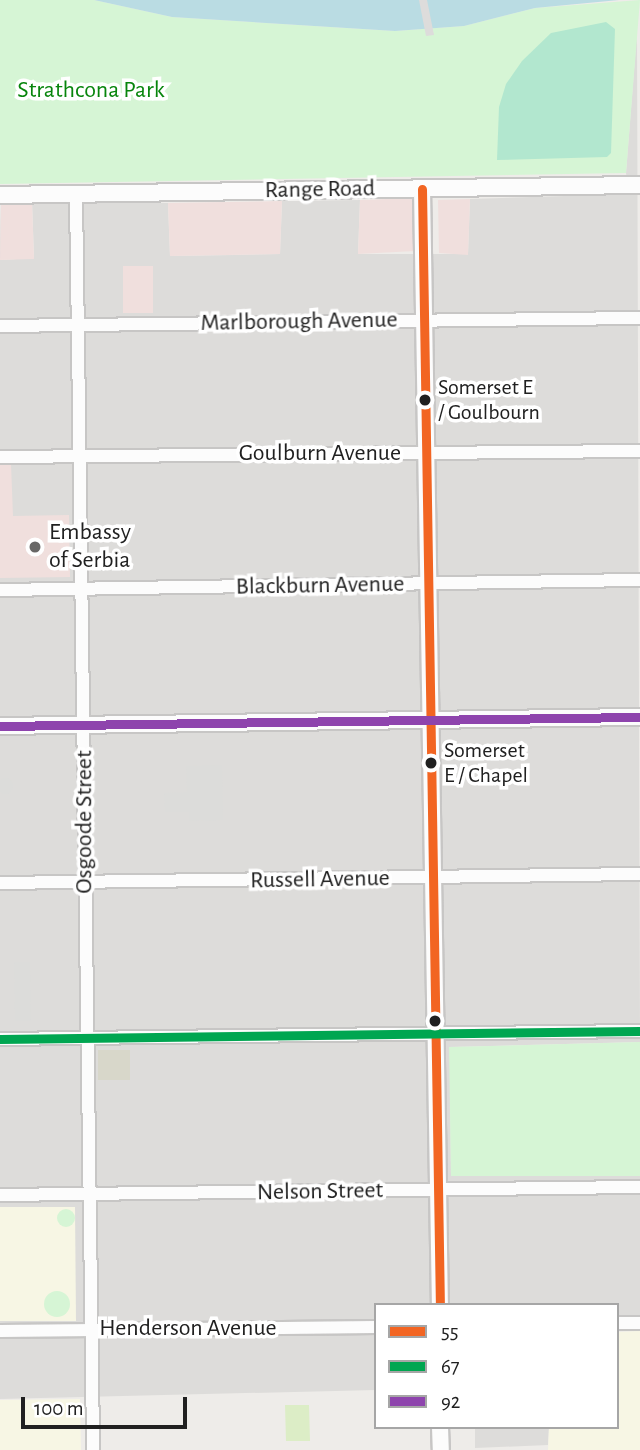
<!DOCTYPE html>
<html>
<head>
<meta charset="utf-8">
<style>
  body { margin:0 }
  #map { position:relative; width:640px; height:1450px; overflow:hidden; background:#eeece9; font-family:"Alegreya Sans",sans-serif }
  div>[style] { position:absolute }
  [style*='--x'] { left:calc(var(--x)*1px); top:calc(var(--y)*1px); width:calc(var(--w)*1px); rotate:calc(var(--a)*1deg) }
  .residential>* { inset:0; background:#dddcda }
  .commercial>* { inset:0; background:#f0dfdd }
  .education>* { inset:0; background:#f7f6e4 }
  .religious>* { inset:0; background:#dcdcda }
  .round { border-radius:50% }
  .construction>* { inset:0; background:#d8d7ca }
  .grass>* { inset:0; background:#dcedc6 }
  .park>* { inset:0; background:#d6f5d5 }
  .pitch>* { inset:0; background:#b2e7cf }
  .water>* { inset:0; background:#badce3 }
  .pier>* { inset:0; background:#dddcdb }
  .roads { filter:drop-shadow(2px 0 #c7c6c5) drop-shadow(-2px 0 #c7c6c5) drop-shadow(0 2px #c7c6c5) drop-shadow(0 -2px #c7c6c5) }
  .minor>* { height:12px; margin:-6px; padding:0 6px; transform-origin:6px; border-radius:6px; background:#fcfcfc }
  .tertiary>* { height:16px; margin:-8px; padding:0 8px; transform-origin:8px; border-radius:8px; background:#fcfcfc }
  .bus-1>* { height:9px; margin:-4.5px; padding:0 4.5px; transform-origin:4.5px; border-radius:4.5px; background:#f26522 }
  .bus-2>* { height:9px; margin:-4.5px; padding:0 4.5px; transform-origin:4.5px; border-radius:4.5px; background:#00a651 }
  .bus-3>* { height:9px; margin:-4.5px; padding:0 4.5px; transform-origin:4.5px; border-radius:4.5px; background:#8e44ad }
  .dots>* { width:19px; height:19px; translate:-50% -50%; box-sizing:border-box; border:4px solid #fff; border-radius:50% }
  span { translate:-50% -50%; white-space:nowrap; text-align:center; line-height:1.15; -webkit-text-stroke:7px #fff; paint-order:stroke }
  .bus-label { font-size:22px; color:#202020 }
  .left { translate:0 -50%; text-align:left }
  .park-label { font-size:24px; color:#07850c }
  .street-label { font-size:24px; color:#202020 }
  .poi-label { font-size:24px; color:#202020 }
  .legend { position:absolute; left:374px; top:1303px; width:245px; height:126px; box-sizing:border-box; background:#fff; border:2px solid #a6a6a6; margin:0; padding:9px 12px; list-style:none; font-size:21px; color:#202020 }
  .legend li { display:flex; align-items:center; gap:14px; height:35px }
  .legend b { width:35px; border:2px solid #a6a6a6 }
  .scale { position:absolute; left:21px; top:1397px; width:166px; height:32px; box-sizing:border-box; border:4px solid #202020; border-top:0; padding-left:9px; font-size:21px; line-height:24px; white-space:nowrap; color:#202020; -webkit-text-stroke:5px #fff; paint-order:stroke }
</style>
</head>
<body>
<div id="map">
  <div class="residential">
    <div style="clip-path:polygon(637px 32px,640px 1042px,450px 1047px,451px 1176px,640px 1176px,640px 1316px,617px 1316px,617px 1305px,376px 1305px,376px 1390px,0 1399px,0 203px,1px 260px,34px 258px,32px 202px,168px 203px,170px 256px,235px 255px,280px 254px,282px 201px,360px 200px,358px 254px,468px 254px,470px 199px,629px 194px,626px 173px)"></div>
    <div style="clip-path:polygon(475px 1427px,549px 1427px,548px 1445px,475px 1448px)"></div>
  </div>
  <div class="commercial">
    <div style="clip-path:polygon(414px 198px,415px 251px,358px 254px,360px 200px)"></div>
    <div style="clip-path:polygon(470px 199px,468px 255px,439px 253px,438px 200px)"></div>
    <div style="clip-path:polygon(282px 201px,280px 254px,170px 256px,168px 203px)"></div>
    <div style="clip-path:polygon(32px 202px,34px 259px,0 260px,1px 203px)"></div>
    <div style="clip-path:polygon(123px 266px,153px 266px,153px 313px,123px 313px)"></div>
    <div style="clip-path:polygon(0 464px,11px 464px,13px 516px,69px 515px,70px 577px,0 578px)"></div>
  </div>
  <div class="education">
    <div style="clip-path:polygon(0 1207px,75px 1207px,76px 1321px,0 1321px)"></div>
    <div style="clip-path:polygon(640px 1331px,640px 1450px,548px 1450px,549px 1427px,617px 1427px,617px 1332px)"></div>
    <div style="clip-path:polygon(80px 1399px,81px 1450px,0 1450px,0 1400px)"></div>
  </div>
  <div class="religious">
    <div style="clip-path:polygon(222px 765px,223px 820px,189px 821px,189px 812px,165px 812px,164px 793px,187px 792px,186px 766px)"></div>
    <div class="round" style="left:-3px;top:778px;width:16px;height:16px"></div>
    <div style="clip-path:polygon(14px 962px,30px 962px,31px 1021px,15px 1021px)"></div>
  </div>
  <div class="construction">
    <div style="clip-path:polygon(98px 1050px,130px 1050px,130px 1080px,98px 1080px)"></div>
  </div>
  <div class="grass">
    <div style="clip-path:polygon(285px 1405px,309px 1405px,310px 1441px,286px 1441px)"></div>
  </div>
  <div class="park">
    <div style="clip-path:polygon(0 0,94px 0,172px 17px,395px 31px,464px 26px,535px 8px,640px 0,626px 173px,0 184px)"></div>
    <div style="clip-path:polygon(640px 1042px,640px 1176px,451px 1176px,449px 1047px)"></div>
    <div class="round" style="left:57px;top:1209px;width:18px;height:18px"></div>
    <div class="round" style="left:44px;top:1291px;width:26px;height:26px"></div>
  </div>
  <div class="pitch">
    <div style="clip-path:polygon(606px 22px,615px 29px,611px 153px,607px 157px,497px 160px,499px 107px,506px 84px,522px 61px,551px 33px)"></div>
  </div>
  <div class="water">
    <div style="clip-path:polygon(94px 0,619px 0,535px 8px,464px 26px,395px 31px,172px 17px)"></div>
  </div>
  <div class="pier">
    <div style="clip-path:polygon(419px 0,427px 0,434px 35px,426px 36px)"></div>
  </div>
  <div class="roads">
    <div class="minor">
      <div style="--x:76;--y:194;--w:1256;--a:89.22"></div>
      <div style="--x:0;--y:326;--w:640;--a:-0.72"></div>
      <div style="--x:0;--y:457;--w:640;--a:-0.54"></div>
      <div style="--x:0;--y:590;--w:640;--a:-0.9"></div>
      <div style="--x:0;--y:883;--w:640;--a:-0.81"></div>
      <div style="--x:0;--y:1039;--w:640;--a:-0.72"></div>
      <div style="--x:0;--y:1195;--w:640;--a:-0.72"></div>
      <div style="--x:617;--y:1323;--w:23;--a:0"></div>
      <div style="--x:0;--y:1331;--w:376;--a:-0.6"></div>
    </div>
    <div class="tertiary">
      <div style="--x:422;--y:189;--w:1116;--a:89.08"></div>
      <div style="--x:0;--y:195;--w:640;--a:-0.9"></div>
      <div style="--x:0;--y:726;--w:640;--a:-0.81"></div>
      <div style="--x:440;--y:1427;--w:23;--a:88"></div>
    </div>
  </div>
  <div class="bus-1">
    <div style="--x:422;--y:189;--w:1116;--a:89.08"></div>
  </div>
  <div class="bus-2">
    <div style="--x:0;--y:1039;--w:640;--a:-0.72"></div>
  </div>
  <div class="bus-3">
    <div style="--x:0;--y:726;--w:640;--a:-0.81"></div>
  </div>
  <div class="dots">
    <div style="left:425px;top:400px;background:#202020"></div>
    <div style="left:35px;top:547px;background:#686766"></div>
    <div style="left:431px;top:763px;background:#202020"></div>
    <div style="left:435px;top:1021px;background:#202020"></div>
  </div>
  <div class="bus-label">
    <span class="left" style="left:438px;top:400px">Somerset E<br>/ Goulbourn</span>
    <span class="left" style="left:444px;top:763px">Somerset<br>E / Chapel</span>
  </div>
  <div class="park-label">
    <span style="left:91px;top:91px">Strathcona Park</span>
  </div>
  <div class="street-label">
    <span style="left:320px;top:190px;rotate:-1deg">Range Road</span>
    <span style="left:299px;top:322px;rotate:-1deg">Marlborough Avenue</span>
    <span style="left:320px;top:454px">Goulburn Avenue</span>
    <span style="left:320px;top:586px;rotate:-1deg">Blackburn Avenue</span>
    <span style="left:85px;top:822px;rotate:-90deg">Osgoode Street</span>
    <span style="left:320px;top:880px;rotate:-1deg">Russell Avenue</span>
    <span style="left:320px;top:1192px;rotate:-1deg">Nelson Street</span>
    <span style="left:188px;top:1329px">Henderson Avenue</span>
  </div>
  <div class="poi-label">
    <span class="left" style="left:49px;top:547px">Embassy<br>of Serbia</span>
  </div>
  <ul class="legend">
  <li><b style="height:9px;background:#f26522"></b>55</li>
  <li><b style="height:9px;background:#00a651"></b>67</li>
  <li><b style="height:9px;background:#8e44ad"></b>92</li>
  </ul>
  <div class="scale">100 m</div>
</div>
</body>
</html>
